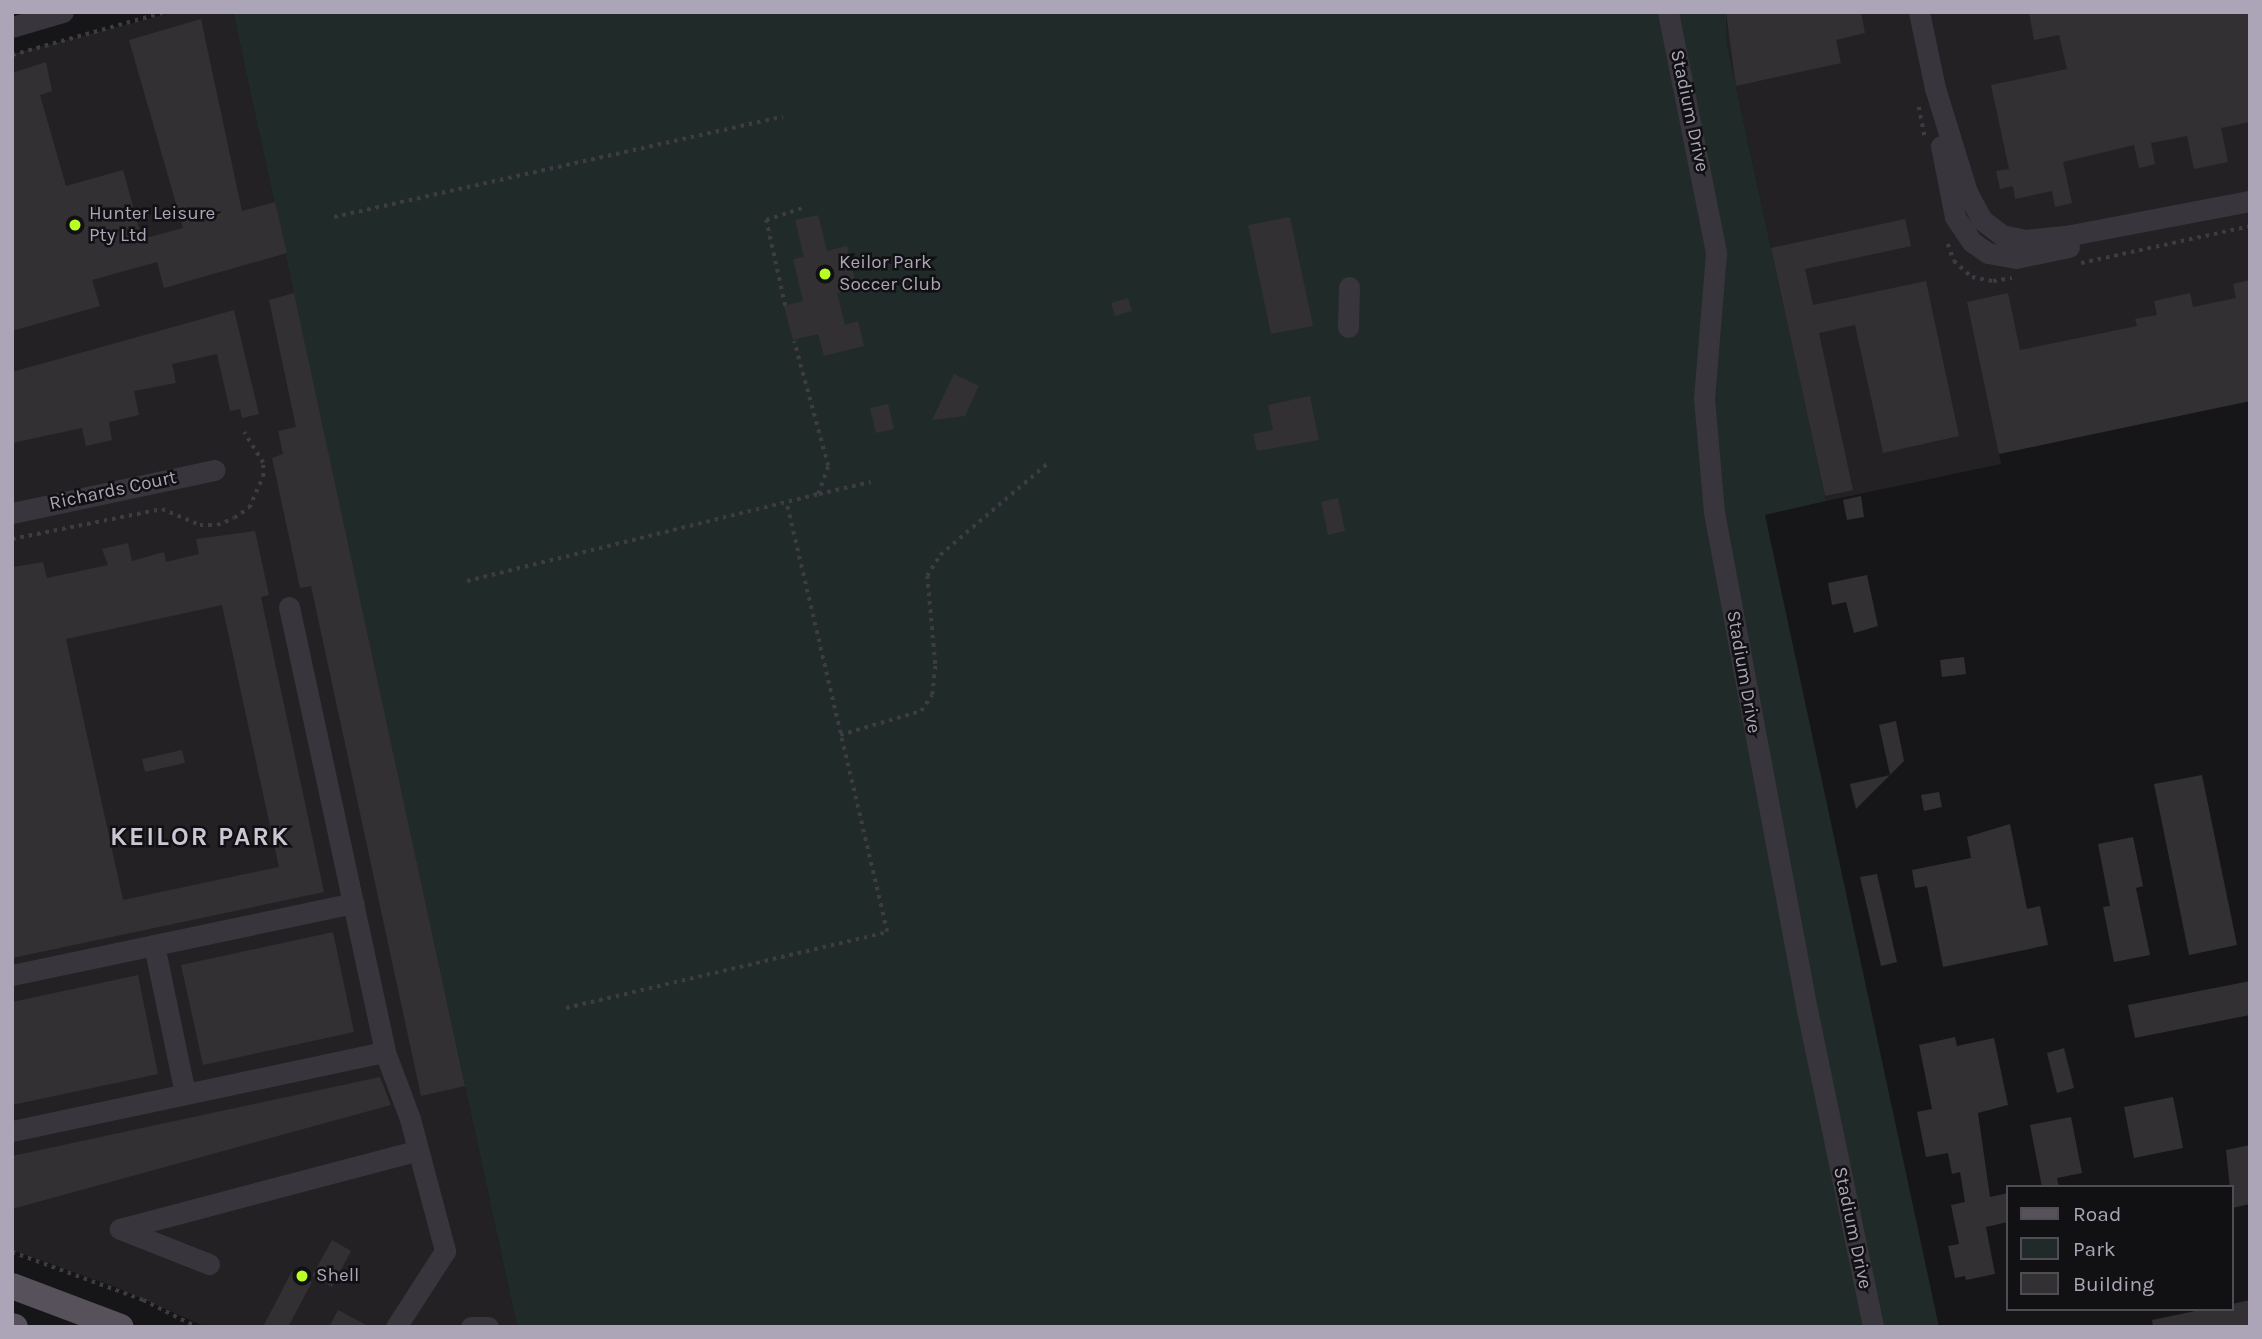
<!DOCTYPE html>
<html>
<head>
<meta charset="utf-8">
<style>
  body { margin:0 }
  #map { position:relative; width:2262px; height:1339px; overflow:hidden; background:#161517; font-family:Karla,sans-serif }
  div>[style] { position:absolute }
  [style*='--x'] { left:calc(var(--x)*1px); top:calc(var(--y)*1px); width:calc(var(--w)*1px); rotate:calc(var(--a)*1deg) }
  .built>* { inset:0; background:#232124 }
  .green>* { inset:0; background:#202a28 }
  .building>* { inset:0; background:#323033 }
  .path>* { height:3.5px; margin-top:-1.75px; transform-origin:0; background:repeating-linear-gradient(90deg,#3e3b43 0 3.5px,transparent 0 8.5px) }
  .minor>* { height:21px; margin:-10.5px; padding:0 10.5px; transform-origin:10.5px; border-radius:10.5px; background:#39353c }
  .major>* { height:26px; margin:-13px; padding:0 13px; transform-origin:13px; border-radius:13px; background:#56515b }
  .dots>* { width:19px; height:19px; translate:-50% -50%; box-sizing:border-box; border:4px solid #111012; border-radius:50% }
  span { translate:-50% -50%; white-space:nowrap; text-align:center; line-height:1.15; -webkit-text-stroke:5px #111012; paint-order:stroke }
  .street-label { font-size:19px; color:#aca5b8 }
  .poi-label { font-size:19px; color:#aca5b8 }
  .left { translate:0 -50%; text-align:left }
  .district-label { font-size:26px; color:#ccc7d4; font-weight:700; letter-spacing:2px }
  .frame { position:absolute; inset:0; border:14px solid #aca5b8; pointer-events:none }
  .legend { position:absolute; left:2006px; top:1185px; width:228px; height:126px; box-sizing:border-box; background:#111012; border:2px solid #4f4c54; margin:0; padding:9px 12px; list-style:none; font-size:21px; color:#aca5b8 }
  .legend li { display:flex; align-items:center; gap:14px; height:35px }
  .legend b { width:35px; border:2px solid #4f4c54 }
</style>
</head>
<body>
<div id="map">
  <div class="built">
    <div style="clip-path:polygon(174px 12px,233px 12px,517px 1327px,206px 1327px,118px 1288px,12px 1250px,12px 54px)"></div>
    <div style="clip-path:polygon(1726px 12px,2250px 12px,2250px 401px,1999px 454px,2001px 464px,1826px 501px,1727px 45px)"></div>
  </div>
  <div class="green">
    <div style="clip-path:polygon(233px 12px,1726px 12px,1727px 45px,1826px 501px,1765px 515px,1939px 1327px,517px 1327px)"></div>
  </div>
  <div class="building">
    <div style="clip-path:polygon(1726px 12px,1861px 12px,1865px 33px,1836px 40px,1841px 63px,1736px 86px)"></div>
    <div style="clip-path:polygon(2029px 12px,2250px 12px,2250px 122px,2221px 128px,2228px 162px,2194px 169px,2187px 136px,2151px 143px,2155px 164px,2139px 168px,2134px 145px,2063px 162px,2072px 203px,2055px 207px,2052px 191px,2015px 199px,2013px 186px,2000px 189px,1996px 171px,2009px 169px,1991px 85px,2067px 69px,2059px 35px,2034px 40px)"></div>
    <div style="clip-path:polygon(201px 19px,242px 211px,275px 202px,287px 253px,164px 288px,157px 262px,92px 280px,100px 306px,12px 331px,12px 73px,46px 62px,52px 91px,40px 95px,66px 186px,123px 170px,142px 239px,183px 228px,129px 40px)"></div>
    <div style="clip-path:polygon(818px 215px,827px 251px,847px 246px,857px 288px,837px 293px,845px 325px,858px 321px,864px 346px,824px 356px,818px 334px,793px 340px,784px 306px,803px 301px,793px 259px,804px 257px,795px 220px)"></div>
    <div style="clip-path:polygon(1290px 217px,1313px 326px,1271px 334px,1248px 225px)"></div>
    <div style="clip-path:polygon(1905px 219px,1911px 246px,1805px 269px,1813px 305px,1926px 281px,1959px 436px,1883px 453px,1855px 325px,1819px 333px,1853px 490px,1825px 496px,1771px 248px)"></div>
    <div style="clip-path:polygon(2250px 280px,2250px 401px,1999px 454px,1967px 302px,2008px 293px,2020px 350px,2137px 326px,2135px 319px,2157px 315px,2154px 301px,2190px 293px,2193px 307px,2236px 298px,2233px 284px)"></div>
    <div style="clip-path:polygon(294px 293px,465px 1086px,421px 1096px,311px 586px,300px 588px,272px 458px,283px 454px,278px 431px,296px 427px,269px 300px)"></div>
    <div style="clip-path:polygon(1128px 298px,1132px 311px,1115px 316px,1111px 303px)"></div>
    <div style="clip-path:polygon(234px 310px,259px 414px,242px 418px,240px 409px,230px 411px,217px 354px,172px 364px,176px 383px,134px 391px,139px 415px,109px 422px,112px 440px,86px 446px,82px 428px,12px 443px,12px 372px)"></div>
    <div style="clip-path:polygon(954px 374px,979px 386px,965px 416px,932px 420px)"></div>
    <div style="clip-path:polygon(1310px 396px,1319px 440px,1257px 451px,1253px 434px,1273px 430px,1268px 405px)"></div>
    <div style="clip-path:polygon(888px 404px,894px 429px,876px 433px,870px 408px)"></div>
    <div style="clip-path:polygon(1861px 496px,1864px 517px,1847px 520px,1843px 500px)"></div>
    <div style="clip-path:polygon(1338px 498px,1345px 531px,1328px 535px,1321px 502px)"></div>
    <div style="clip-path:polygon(evenodd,255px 531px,269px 595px,261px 597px,324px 892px,12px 958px,13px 567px,43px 562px,47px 578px,108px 565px,102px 549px,128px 543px,132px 561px,164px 552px,166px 562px,199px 554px,196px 539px,255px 531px,222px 605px,279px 867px,123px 900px,66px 639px,222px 605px)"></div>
    <div style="clip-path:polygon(1867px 575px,1878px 626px,1854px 633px,1846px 602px,1832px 605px,1828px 583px)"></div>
    <div style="clip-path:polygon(1964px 657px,1966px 674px,1942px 677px,1940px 660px)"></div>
    <div style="clip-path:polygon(1896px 721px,1904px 761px,1856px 809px,1850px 784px,1890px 775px,1879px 725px)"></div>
    <div style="clip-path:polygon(182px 750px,185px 763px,145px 772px,142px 759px)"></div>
    <div style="clip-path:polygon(2202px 775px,2237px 945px,2189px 955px,2154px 784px)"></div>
    <div style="clip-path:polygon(1939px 792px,1942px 807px,1924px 811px,1921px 795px)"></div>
    <div style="clip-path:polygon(2010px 824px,2027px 909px,2040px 906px,2048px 945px,1943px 967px,1927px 886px,1915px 888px,1912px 870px,1971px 858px,1967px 837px)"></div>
    <div style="clip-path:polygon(2133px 837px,2143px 886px,2136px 888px,2150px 955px,2114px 962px,2103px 907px,2110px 906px,2098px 844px)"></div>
    <div style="clip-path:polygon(1877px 874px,1897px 962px,1881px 966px,1860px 877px)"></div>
    <div style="clip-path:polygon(333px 932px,354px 1032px,203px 1065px,181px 965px)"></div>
    <div style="clip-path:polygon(138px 975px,158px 1074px,12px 1105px,12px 1002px)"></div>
    <div style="clip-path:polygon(2250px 981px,2250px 1015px,2135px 1038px,2128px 1005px)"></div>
    <div style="clip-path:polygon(1955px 1037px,1957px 1046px,1994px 1038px,2008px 1105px,1978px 1113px,1990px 1197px,2008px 1193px,2008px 1222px,1986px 1227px,1995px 1274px,1966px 1280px,1965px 1276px,1955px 1278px,1948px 1246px,1959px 1244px,1951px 1205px,1965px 1202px,1960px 1172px,1952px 1174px,1948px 1153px,1926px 1157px,1917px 1112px,1932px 1109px,1919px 1045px)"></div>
    <div style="clip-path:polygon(2064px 1048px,2074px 1088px,2057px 1093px,2047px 1053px)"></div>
    <div style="clip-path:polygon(380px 1077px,391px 1105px,12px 1209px,12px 1156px)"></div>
    <div style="clip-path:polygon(2173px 1097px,2183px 1148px,2134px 1158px,2124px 1107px)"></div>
    <div style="clip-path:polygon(2071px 1117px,2082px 1173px,2057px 1178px,2059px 1187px,2042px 1187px,2030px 1125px)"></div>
    <div style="clip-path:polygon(2250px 1145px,2250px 1204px,2232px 1208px,2226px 1150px)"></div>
    <div style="clip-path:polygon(332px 1240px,351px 1251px,332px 1287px,312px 1276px)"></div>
    <div style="clip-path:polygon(292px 1271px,312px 1282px,288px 1327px,263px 1327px)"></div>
    <div style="clip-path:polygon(2250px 1300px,2250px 1327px,2153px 1327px,2152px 1320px,2205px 1309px,2232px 1309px,2232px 1304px)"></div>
    <div style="clip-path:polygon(338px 1310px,370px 1327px,329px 1327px)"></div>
  </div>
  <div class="path">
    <div style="--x:12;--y:55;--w:159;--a:-15.7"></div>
    <div style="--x:1919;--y:107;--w:31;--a:79"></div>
    <div style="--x:334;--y:217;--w:460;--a:-12.6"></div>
    <div style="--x:1948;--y:244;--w:18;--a:71"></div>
    <div style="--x:1954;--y:261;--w:24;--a:42"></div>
    <div style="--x:1972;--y:277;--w:21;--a:11"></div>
    <div style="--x:1993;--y:281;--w:19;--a:-9"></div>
    <div style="--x:2081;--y:263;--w:173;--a:-12.3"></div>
    <div style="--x:785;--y:306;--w:88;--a:-102.5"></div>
    <div style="--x:766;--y:220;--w:41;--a:-18.4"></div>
    <div style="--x:819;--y:494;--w:53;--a:-13"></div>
    <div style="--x:12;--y:539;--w:153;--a:-11.3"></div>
    <div style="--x:162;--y:509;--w:41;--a:22.8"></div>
    <div style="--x:200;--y:525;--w:17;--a:0"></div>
    <div style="--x:217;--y:525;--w:18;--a:-22"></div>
    <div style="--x:234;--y:518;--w:18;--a:-34"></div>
    <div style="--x:249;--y:508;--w:34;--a:-66"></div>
    <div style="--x:263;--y:477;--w:14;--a:-90"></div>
    <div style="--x:263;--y:463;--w:36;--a:-122"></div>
    <div style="--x:467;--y:581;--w:362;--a:-13.9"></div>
    <div style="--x:818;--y:494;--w:30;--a:-70"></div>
    <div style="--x:828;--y:466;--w:129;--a:-105.3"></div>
    <div style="--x:840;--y:735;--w:84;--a:-16.5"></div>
    <div style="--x:921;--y:711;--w:19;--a:-55"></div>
    <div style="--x:932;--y:695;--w:31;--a:-84"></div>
    <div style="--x:935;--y:664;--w:88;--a:-95.2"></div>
    <div style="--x:927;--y:576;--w:25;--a:-58"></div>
    <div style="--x:940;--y:555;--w:140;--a:-40.4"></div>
    <div style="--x:566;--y:1008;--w:330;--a:-13.3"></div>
    <div style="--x:887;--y:932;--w:440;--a:-103.2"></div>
    <div style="--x:12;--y:1252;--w:140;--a:20.1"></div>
    <div style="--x:143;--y:1300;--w:60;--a:26.6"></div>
  </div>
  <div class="minor">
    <div style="--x:1668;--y:12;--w:246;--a:78.7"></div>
    <div style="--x:1716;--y:253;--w:145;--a:94.7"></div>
    <div style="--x:1704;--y:398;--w:114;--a:85"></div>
    <div style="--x:1714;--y:512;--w:507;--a:79.42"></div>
    <div style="--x:1807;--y:1010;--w:324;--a:78.2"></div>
    <div style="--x:1919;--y:12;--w:78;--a:78.1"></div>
    <div style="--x:1935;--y:88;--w:109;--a:72.9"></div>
    <div style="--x:1967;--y:192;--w:32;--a:62"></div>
    <div style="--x:1982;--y:220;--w:25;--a:37"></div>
    <div style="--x:2002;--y:235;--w:25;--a:12"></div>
    <div style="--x:2026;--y:240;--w:45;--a:-6.3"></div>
    <div style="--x:2071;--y:235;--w:182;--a:-10.8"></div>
    <div style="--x:12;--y:27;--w:53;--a:-16.4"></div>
    <div style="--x:1941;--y:146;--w:72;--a:78.8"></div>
    <div style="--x:1955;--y:217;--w:30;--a:56"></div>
    <div style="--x:1972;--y:242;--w:19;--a:35"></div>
    <div style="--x:1988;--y:253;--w:28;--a:10"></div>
    <div style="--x:2016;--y:258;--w:54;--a:-11.7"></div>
    <div style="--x:1348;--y:327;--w:40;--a:-88.6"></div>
    <div style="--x:12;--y:513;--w:207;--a:-12"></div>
    <div style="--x:289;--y:607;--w:455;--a:77.8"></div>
    <div style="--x:385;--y:1052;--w:72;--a:69.5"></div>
    <div style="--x:410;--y:1119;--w:137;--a:75.1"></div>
    <div style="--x:445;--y:1251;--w:90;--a:122.8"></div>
    <div style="--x:154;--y:945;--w:152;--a:78.2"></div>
    <div style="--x:12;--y:975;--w:349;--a:-11.9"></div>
    <div style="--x:12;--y:1131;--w:381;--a:-12"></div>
    <div style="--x:209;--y:1264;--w:96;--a:-158.5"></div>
    <div style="--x:120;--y:1229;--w:308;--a:-14.8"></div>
    <div style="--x:471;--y:1327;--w:17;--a:0"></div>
  </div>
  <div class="major">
    <div style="--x:12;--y:1286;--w:116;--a:20.6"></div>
    <div style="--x:12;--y:1326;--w:3;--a:18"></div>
  </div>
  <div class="dots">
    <div style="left:75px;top:225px;background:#b7ff25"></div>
    <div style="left:825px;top:274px;background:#b7ff25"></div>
    <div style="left:302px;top:1276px;background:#b7ff25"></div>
  </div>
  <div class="street-label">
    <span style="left:1689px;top:111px;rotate:78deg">Stadium Drive</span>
    <span style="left:113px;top:491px;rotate:-12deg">Richards Court</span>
    <span style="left:1743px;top:672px;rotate:80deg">Stadium Drive</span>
    <span style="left:1852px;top:1228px;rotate:78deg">Stadium Drive</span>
  </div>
  <div class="poi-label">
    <span class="left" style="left:89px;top:225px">Hunter Leisure<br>Pty Ltd</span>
    <span class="left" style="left:839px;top:274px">Keilor Park<br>Soccer Club</span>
    <span class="left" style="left:316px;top:1276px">Shell</span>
  </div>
  <div class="district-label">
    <span style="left:200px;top:837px">KEILOR PARK</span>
  </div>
  <div class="frame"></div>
  <ul class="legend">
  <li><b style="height:9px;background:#56515b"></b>Road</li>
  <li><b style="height:19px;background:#202a28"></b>Park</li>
  <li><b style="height:19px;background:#323033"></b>Building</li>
  </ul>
</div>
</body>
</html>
